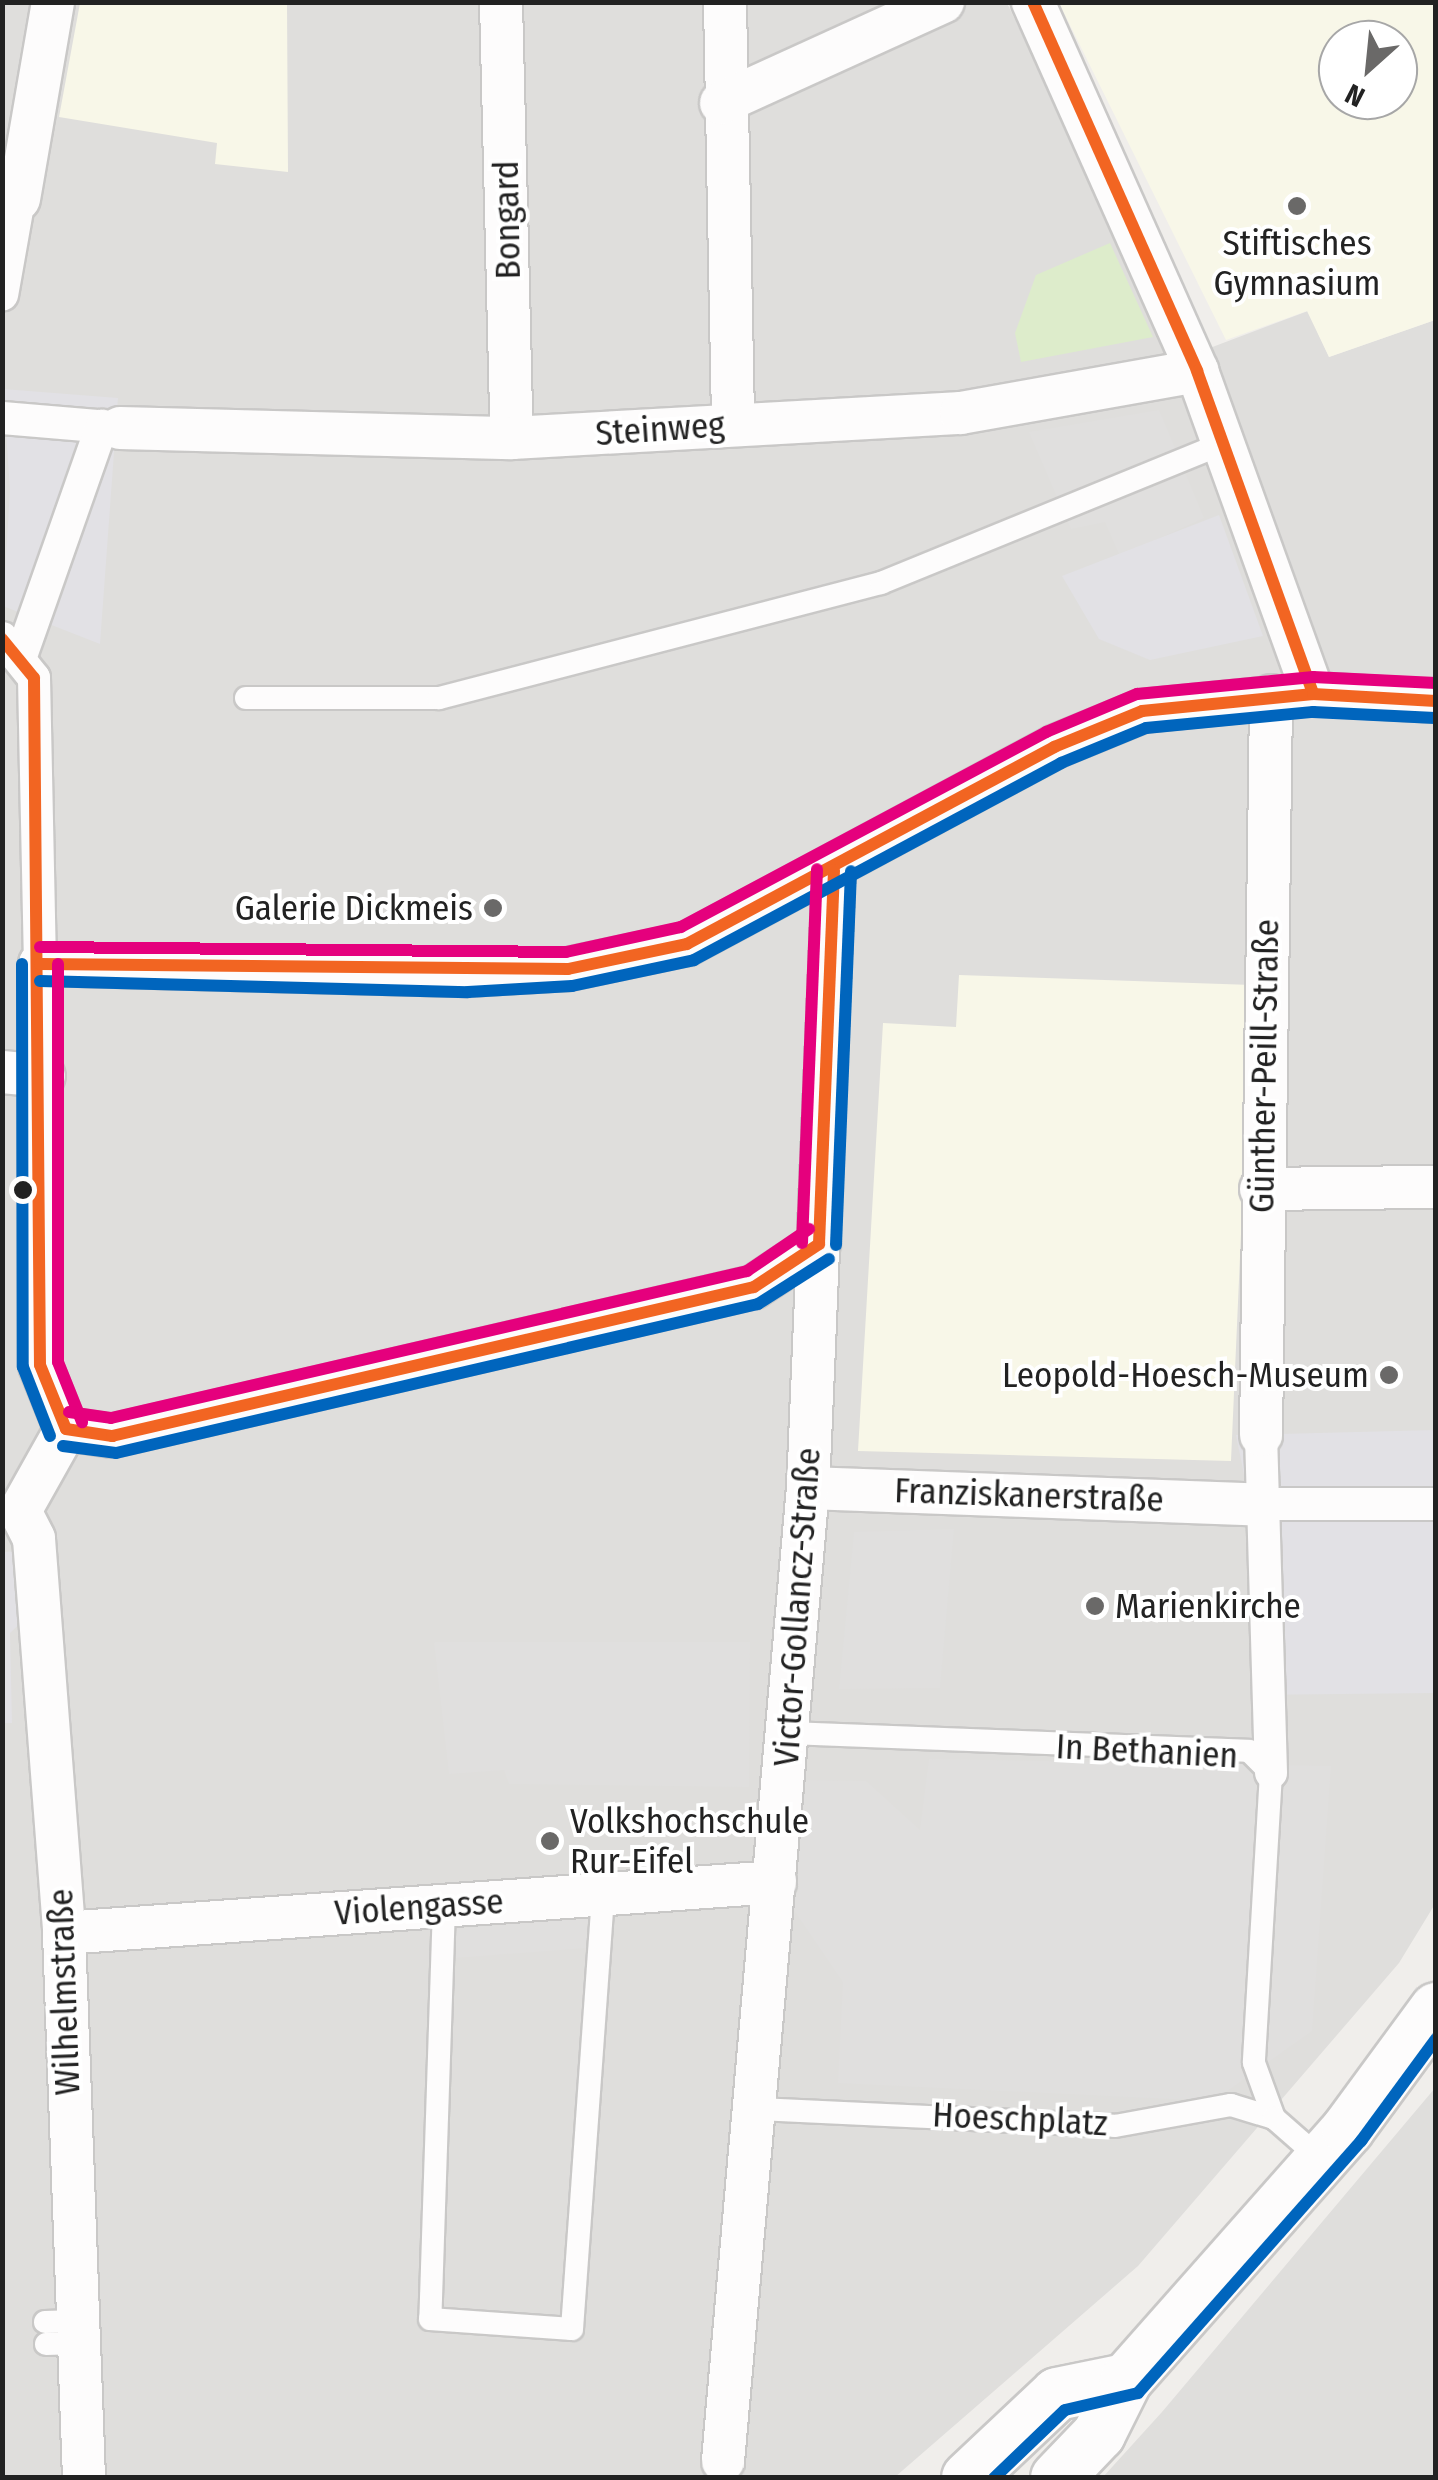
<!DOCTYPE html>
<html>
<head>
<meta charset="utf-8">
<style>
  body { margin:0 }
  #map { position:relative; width:1438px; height:2480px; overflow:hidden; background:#f0eeeb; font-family:"Fira Sans Condensed",sans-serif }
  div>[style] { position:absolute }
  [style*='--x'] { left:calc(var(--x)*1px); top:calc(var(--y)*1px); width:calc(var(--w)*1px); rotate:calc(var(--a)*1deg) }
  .residential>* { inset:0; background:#dfdedc }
  .education>* { inset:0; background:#f8f7e8 }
  .grass>* { inset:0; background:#ddeccb }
  .parking>* { inset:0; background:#e0dfde }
  .plaza>* { inset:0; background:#e2e1e5 }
  .roads { filter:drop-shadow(2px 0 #c9c8c7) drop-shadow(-2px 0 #c9c8c7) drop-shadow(0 2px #c9c8c7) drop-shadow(0 -2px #c9c8c7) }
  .service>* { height:22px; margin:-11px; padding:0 11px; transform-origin:11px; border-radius:11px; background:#fdfcfc }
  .pedestrian>* { height:32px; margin:-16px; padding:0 16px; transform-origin:16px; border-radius:16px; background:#fdfcfc }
  .minor>* { height:42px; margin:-21px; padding:0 21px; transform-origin:21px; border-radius:21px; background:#fdfcfc }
  .tertiary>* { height:52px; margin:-26px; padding:0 26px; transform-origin:26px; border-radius:26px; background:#fdfcfc }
  .bus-1>* { height:12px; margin:-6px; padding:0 6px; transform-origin:6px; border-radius:6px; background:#f26522 }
  .bus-2>* { height:12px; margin:-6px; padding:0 6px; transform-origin:6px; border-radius:6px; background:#0065bd }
  .bus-3>* { height:12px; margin:-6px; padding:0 6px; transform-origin:6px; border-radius:6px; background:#e5007d }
  .dots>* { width:28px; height:28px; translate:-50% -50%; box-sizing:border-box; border:5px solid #fff; border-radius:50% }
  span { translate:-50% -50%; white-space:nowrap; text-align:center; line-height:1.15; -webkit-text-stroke:8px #fff; paint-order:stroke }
  .street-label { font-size:35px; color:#222 }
  .poi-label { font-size:35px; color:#222 }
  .right { translate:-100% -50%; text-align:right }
  .left { translate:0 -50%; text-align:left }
  .frame { position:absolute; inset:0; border:5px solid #222; pointer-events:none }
  .north { position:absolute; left:1318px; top:20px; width:100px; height:100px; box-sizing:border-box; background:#fff; border:2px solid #a7a7a7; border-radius:50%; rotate:207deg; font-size:28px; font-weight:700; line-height:40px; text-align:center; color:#222 }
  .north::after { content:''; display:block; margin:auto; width:35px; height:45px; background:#6a6968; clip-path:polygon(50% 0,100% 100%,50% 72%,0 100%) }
</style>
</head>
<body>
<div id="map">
  <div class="residential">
    <div style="clip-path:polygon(3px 3px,1007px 3px,1178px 360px,1308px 311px,1329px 357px,1435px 320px,1435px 1904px,1399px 1963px,1138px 2266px,895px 2477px,3px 2478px)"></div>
    <div style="clip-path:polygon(1435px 2088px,1435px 2477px,1103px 2477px,1162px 2412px)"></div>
  </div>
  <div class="education">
    <div style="clip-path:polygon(80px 3px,287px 3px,288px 172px,215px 164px,217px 143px,59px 117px)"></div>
    <div style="clip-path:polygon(evenodd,1059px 3px,1435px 3px,1435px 320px,1329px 357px,1307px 311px,1226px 340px,1059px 3px,1338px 40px,1398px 40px,1398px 100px,1338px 100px,1338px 40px)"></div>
    <div style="clip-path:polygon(959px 975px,1252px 985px,1231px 1461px,858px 1451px,883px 1023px,956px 1027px)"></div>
  </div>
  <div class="grass">
    <div style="clip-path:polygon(1110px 243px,1153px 337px,1021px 362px,1015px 333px,1036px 275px)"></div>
  </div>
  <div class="parking">
    <div style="clip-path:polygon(1159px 410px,1204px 518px,1120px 556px,1105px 522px,1071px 529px,1029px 432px)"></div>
    <div style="clip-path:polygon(954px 1529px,940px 1688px,839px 1689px,854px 1532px)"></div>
    <div style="clip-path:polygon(434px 1642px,750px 1642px,749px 1787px,509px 1784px,504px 1770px,449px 1774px)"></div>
    <div style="clip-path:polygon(929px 1759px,1331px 1766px,1312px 2031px,1213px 2101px,838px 2083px,843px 1982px,785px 1897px,797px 1780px,866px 1781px,920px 1830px)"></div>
    <div style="clip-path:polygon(589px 1917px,586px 1948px,454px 1958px,455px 1929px)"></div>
  </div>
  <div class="plaza">
    <div style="clip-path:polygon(3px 389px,118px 398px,100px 644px,3px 606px,10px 490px)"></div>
    <div style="clip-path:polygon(1219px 515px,1263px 636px,1150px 660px,1099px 639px,1062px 576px)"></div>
    <div style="clip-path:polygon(1435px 1430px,1435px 1693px,1255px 1695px,1250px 1504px,1236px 1435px)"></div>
    <div style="clip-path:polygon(25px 1551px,30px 1614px,10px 1633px,12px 1723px,3px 1723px,2px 1552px)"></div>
  </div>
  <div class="roads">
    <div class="service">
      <div style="--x:246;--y:698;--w:193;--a:0"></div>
      <div style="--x:439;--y:698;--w:457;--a:-14.6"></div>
      <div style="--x:881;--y:583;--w:370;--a:-22.2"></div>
      <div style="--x:787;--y:1733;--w:462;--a:2.2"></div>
      <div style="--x:1249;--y:1751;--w:31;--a:45"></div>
      <div style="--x:1271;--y:1773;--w:290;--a:93.4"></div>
      <div style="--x:1254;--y:2063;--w:59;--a:70"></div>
      <div style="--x:444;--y:1906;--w:413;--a:91.9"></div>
      <div style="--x:430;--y:2319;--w:142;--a:4"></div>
      <div style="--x:572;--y:2329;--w:436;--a:-85.9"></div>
      <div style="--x:758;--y:2109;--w:357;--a:2.7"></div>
      <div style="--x:1115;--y:2126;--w:118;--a:-10.3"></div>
      <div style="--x:1231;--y:2105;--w:45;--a:16.8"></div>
      <div style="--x:1274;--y:2118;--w:64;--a:41.2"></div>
      <div style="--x:45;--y:2322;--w:32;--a:-2"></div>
      <div style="--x:46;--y:2344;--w:32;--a:-2"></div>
    </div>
    <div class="pedestrian">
      <div style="--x:2;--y:196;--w:17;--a:10"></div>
      <div style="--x:19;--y:199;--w:97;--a:100"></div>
      <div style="--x:2;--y:418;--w:118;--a:4.8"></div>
      <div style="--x:2;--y:638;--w:51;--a:51.3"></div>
      <div style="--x:34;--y:678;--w:286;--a:88.8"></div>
      <div style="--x:22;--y:653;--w:241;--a:-70.6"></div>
      <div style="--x:1261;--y:1435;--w:338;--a:88.3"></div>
      <div style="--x:1250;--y:1504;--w:186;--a:0"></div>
    </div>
    <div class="minor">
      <div style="--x:501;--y:2;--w:436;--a:88.6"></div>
      <div style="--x:725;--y:2;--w:422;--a:88.9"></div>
      <div style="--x:1033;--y:2;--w:404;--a:66"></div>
      <div style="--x:1197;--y:371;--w:343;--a:70.2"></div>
      <div style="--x:721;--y:103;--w:244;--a:-24.5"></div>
      <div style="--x:19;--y:199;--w:200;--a:-80.2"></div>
      <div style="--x:120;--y:428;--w:392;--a:1.5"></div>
      <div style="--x:512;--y:438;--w:450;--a:-3.2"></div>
      <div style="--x:961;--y:413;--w:240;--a:-10.1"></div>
      <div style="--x:2;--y:1072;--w:42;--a:5.4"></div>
      <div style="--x:1261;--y:1189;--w:175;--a:-0.7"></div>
      <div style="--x:66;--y:1429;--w:69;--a:-112.1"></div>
      <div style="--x:40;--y:1365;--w:401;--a:-90"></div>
      <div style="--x:40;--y:964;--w:428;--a:1.5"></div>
      <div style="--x:468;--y:975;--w:100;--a:-3.4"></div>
      <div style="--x:568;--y:969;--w:122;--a:-11.9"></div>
      <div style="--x:687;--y:944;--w:417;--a:-28.2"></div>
      <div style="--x:1054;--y:747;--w:95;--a:-22.2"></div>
      <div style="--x:1142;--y:711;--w:172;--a:-5.7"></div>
      <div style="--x:1313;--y:694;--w:123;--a:3.3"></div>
      <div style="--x:66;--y:1429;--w:47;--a:8.7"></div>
      <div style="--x:112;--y:1436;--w:659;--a:-13.07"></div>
      <div style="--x:754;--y:1287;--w:78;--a:-33.5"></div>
      <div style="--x:1261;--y:1435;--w:739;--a:-89.22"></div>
      <div style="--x:808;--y:1488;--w:442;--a:2.1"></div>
      <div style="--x:20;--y:1511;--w:31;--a:63"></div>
      <div style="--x:34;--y:1539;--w:395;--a:85.6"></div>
      <div style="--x:64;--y:1933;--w:545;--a:87.9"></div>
      <div style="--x:20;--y:1511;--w:94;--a:-60.7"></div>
      <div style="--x:64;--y:1933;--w:713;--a:-4.1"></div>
      <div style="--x:723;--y:2461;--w:977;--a:-85.01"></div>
      <div style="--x:808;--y:1488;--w:619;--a:-87.59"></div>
    </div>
    <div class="tertiary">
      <div style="--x:968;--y:2478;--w:122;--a:-43.3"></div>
      <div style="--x:1057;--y:2394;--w:70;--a:-11.5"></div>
      <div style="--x:1057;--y:2478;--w:61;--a:-46.3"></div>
      <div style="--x:1099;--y:2434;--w:60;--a:-63.4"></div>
      <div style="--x:1126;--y:2380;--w:335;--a:-48.5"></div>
      <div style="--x:1348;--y:2129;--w:149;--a:-53.7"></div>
    </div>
  </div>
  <div class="bus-1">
    <div style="--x:1033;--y:2;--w:404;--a:66"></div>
    <div style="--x:1197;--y:371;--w:343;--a:70.2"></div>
    <div style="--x:2;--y:639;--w:50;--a:50.6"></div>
    <div style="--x:34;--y:678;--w:687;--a:89.5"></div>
    <div style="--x:40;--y:1365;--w:69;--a:67.9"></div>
    <div style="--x:40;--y:964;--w:528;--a:0.54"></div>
    <div style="--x:568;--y:969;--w:122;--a:-11.9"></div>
    <div style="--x:687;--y:944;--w:417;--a:-28.2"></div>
    <div style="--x:1054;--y:747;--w:95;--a:-22.2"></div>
    <div style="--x:1142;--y:711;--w:172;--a:-5.7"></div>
    <div style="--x:1313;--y:694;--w:123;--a:3.3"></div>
    <div style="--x:819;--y:1244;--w:374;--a:-87.7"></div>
    <div style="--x:66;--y:1429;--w:47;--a:8.7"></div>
    <div style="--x:112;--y:1436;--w:659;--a:-13.07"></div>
    <div style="--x:754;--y:1287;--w:78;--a:-33.5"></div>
  </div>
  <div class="bus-2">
    <div style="--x:22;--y:964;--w:403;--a:89.9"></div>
    <div style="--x:23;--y:1367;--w:74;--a:68.6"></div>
    <div style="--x:40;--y:981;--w:428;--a:1.5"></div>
    <div style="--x:468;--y:992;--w:104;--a:-3.3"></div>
    <div style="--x:572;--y:986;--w:125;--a:-12"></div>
    <div style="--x:694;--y:960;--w:417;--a:-28.2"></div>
    <div style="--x:1061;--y:763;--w:92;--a:-22.4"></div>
    <div style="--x:1146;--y:728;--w:168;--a:-5.5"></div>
    <div style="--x:1313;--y:712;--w:122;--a:2.8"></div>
    <div style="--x:836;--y:1245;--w:374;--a:-87.7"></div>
    <div style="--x:63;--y:1446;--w:53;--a:7.5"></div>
    <div style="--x:116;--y:1453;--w:659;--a:-13.07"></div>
    <div style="--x:758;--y:1304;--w:84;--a:-32.4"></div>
    <div style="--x:994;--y:2478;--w:98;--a:-43.8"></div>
    <div style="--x:1065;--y:2410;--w:75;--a:-13.1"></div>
    <div style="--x:1138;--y:2393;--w:337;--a:-48.5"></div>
    <div style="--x:1361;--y:2141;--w:127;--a:-53.7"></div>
  </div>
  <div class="bus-3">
    <div style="--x:40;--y:947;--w:526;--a:0.54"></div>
    <div style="--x:566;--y:952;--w:118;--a:-12.3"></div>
    <div style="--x:681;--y:927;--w:414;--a:-28.1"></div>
    <div style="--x:1046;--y:732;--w:99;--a:-22.7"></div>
    <div style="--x:1137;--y:694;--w:177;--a:-5.5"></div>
    <div style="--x:1313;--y:677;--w:123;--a:2.8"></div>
    <div style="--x:58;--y:964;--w:398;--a:90"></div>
    <div style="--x:58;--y:1362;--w:65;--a:68.2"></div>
    <div style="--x:802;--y:1243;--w:374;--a:-87.7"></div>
    <div style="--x:69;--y:1412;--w:42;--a:8.1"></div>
    <div style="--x:111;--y:1418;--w:653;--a:-13.01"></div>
    <div style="--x:747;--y:1271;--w:75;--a:-34.1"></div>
  </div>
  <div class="dots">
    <div style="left:1297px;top:206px;background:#6a6968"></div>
    <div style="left:493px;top:908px;background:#6a6968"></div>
    <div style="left:23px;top:1190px;background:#222"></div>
    <div style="left:1389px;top:1375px;background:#6a6968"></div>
    <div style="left:1095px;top:1606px;background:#6a6968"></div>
    <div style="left:550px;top:1841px;background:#6a6968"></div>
  </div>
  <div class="street-label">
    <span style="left:507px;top:220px;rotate:-91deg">Bongard</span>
    <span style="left:660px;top:429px;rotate:-4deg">Steinweg</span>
    <span style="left:1264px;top:1066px;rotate:-89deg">Günther-Peill-Straße</span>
    <span style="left:1029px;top:1495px;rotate:2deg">Franziskanerstraße</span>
    <span style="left:797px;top:1607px;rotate:-86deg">Victor-Gollancz-Straße</span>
    <span style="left:1147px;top:1751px;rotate:3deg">In Bethanien</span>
    <span style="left:419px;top:1907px;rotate:-4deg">Violengasse</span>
    <span style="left:64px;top:1992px;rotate:-92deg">Wilhelmstraße</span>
    <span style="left:1020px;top:2119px;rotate:3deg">Hoeschplatz</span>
  </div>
  <div class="poi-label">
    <span style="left:1297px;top:263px">Stiftisches<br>Gymnasium</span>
    <span class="right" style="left:473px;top:908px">Galerie Dickmeis</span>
    <span class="right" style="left:1369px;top:1375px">Leopold-Hoesch-Museum</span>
    <span class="left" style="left:1115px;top:1606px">Marienkirche</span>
    <span class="left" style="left:570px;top:1841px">Volkshochschule<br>Rur-Eifel</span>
  </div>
  <div class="frame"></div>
  <div class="north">N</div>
</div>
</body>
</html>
